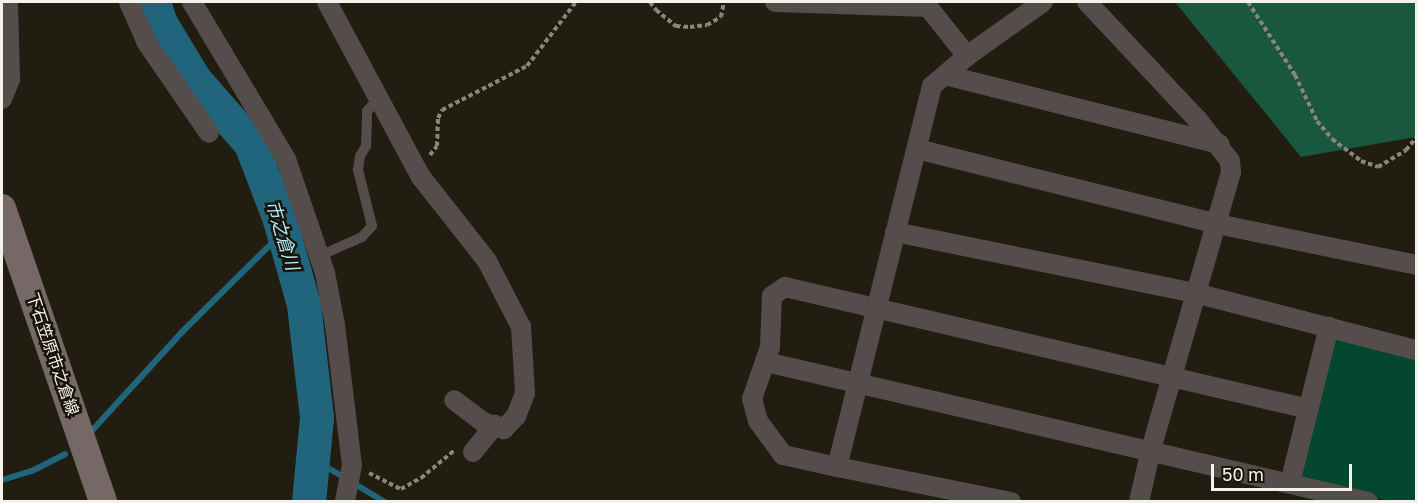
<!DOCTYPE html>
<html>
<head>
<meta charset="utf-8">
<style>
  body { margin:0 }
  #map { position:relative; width:1418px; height:503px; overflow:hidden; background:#211d10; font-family:"Golos Text","Noto Sans JP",sans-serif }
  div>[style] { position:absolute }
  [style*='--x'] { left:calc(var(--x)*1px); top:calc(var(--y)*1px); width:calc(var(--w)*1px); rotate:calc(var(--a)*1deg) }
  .green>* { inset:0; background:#04462f }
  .forest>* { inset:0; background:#19573e }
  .stream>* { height:6px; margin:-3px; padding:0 3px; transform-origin:3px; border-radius:3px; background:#21657c }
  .river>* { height:34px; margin:-17px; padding:0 17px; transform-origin:17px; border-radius:17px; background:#21657c }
  .path>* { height:4px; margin-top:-2px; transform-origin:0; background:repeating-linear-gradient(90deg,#89867b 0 4.5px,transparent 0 7.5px) }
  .service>* { height:10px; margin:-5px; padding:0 5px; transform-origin:5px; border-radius:5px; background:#554d4c }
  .minor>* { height:20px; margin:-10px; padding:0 10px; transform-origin:10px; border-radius:10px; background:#554d4c }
  .secondary>* { height:28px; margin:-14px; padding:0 14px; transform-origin:14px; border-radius:14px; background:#756867 }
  span { translate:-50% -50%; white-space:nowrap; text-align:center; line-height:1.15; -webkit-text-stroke:5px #181408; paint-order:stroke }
  .street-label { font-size:16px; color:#f5f2ea }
  .water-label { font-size:18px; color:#b1e7fc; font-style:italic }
  .frame { position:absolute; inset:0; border:3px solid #f5f2ea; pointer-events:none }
  .scale { position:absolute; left:1211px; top:464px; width:141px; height:27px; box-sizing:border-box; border:3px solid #f5f2ea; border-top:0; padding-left:8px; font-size:18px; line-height:21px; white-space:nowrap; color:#f5f2ea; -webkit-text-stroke:4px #181408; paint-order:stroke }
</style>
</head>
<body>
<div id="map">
  <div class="green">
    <div style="clip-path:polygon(1334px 329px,1416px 351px,1416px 501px,1391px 501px,1297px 482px)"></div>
  </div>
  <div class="forest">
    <div style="clip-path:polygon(1175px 2px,1416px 2px,1416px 137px,1301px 157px)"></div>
  </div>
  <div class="stream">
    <div style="--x:88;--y:435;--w:141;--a:-47.6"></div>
    <div style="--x:183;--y:331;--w:141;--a:-44.7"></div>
    <div style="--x:315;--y:460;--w:82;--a:31"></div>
    <div style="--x:2;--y:480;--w:31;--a:-17"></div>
    <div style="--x:32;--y:471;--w:37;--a:-27"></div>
  </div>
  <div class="river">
    <div style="--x:154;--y:2;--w:21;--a:73"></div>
    <div style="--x:160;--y:22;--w:68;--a:58.9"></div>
    <div style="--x:195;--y:80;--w:85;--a:48.8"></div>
    <div style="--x:251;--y:144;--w:81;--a:69.1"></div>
    <div style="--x:280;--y:220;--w:88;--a:74.2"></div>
    <div style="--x:304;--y:305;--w:114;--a:83.4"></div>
    <div style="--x:317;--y:418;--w:84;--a:95.4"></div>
  </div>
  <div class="path">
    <div style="--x:650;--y:2;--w:10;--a:53"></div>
    <div style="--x:656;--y:10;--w:26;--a:39"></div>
    <div style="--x:676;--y:26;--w:14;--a:4"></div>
    <div style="--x:690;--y:27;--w:17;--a:-7"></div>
    <div style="--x:707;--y:25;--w:16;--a:-30"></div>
    <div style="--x:721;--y:17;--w:15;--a:-79"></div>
    <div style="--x:1248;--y:2;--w:87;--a:57.2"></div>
    <div style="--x:1295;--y:75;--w:51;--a:64.4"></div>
    <div style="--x:1317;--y:121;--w:23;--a:50"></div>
    <div style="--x:1332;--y:139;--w:36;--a:37"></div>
    <div style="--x:1361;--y:161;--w:18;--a:19"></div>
    <div style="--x:1378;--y:167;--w:33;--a:-31"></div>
    <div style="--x:1406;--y:150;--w:16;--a:-50"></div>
    <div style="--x:430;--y:155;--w:11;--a:-52"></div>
    <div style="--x:437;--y:146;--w:28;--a:-88"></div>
    <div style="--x:438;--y:118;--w:9;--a:-63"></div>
    <div style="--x:442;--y:110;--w:96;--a:-27.4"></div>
    <div style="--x:527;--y:66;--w:81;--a:-52.6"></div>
    <div style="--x:369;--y:473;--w:36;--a:27"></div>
    <div style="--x:401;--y:489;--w:23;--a:-29"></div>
    <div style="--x:421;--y:478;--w:45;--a:-39.6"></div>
  </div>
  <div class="service">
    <div style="--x:319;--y:256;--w:47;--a:-23.8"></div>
    <div style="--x:362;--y:237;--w:15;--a:-48"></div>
    <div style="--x:372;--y:226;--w:58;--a:-104"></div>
    <div style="--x:358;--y:170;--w:14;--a:-82"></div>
    <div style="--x:360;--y:156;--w:12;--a:-59"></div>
    <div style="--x:366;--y:146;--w:35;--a:-88"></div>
    <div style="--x:367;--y:111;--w:16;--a:-47"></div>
  </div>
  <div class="minor">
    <div style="--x:129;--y:2;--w:45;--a:66.3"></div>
    <div style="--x:147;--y:43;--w:109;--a:55.4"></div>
    <div style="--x:192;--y:2;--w:183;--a:59.1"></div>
    <div style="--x:286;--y:159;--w:120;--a:71.1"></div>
    <div style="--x:325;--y:273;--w:53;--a:79.1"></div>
    <div style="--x:335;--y:325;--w:141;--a:83.1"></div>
    <div style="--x:352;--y:465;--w:38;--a:101"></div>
    <div style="--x:327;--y:2;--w:199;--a:61.8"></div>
    <div style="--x:421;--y:177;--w:107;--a:51.8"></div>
    <div style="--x:487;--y:261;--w:74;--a:62.7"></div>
    <div style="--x:521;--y:327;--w:66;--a:86.5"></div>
    <div style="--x:525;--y:393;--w:25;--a:111"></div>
    <div style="--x:516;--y:416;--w:18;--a:133"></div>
    <div style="--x:504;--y:429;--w:22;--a:-162"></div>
    <div style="--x:483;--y:422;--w:36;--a:-143"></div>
    <div style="--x:775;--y:2;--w:153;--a:1.9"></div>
    <div style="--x:928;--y:7;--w:63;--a:51.5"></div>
    <div style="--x:1087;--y:2;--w:162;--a:46.8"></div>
    <div style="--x:1198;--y:120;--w:52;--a:52"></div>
    <div style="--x:1230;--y:161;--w:11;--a:85"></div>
    <div style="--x:1231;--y:172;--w:288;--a:106.1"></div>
    <div style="--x:1151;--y:449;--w:54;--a:102.8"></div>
    <div style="--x:945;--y:75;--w:283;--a:14.1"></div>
    <div style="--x:2;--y:99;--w:22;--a:-68"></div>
    <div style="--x:10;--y:79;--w:77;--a:-91.5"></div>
    <div style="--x:917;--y:149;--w:309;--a:14"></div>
    <div style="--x:1217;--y:224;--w:203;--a:11.6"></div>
    <div style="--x:895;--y:232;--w:306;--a:11.5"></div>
    <div style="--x:1195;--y:293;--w:228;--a:14.5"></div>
    <div style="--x:766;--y:362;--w:618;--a:13.09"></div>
    <div style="--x:473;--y:452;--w:35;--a:-51"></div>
    <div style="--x:837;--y:467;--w:55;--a:-167.5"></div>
    <div style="--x:783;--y:455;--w:42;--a:-126.3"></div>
    <div style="--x:758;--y:421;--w:23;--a:-105"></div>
    <div style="--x:752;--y:399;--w:55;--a:-70.9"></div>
    <div style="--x:770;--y:347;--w:51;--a:-87.8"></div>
    <div style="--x:772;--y:296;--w:16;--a:-35"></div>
    <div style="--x:785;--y:287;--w:538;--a:13.11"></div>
    <div style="--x:1290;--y:483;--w:161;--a:-76"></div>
    <div style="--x:1011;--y:502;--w:177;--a:-168.6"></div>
    <div style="--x:837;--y:467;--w:393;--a:-76"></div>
    <div style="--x:932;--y:86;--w:46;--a:-40.6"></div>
    <div style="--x:967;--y:56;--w:93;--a:-35.4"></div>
  </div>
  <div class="secondary">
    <div style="--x:2;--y:208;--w:311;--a:71"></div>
  </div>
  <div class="street-label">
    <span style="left:53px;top:354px;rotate:71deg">下石笠原市之倉線</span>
  </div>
  <div class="water-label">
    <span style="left:283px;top:235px;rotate:73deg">市之倉川</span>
  </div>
  <div class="frame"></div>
  <div class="scale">50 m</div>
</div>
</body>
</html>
